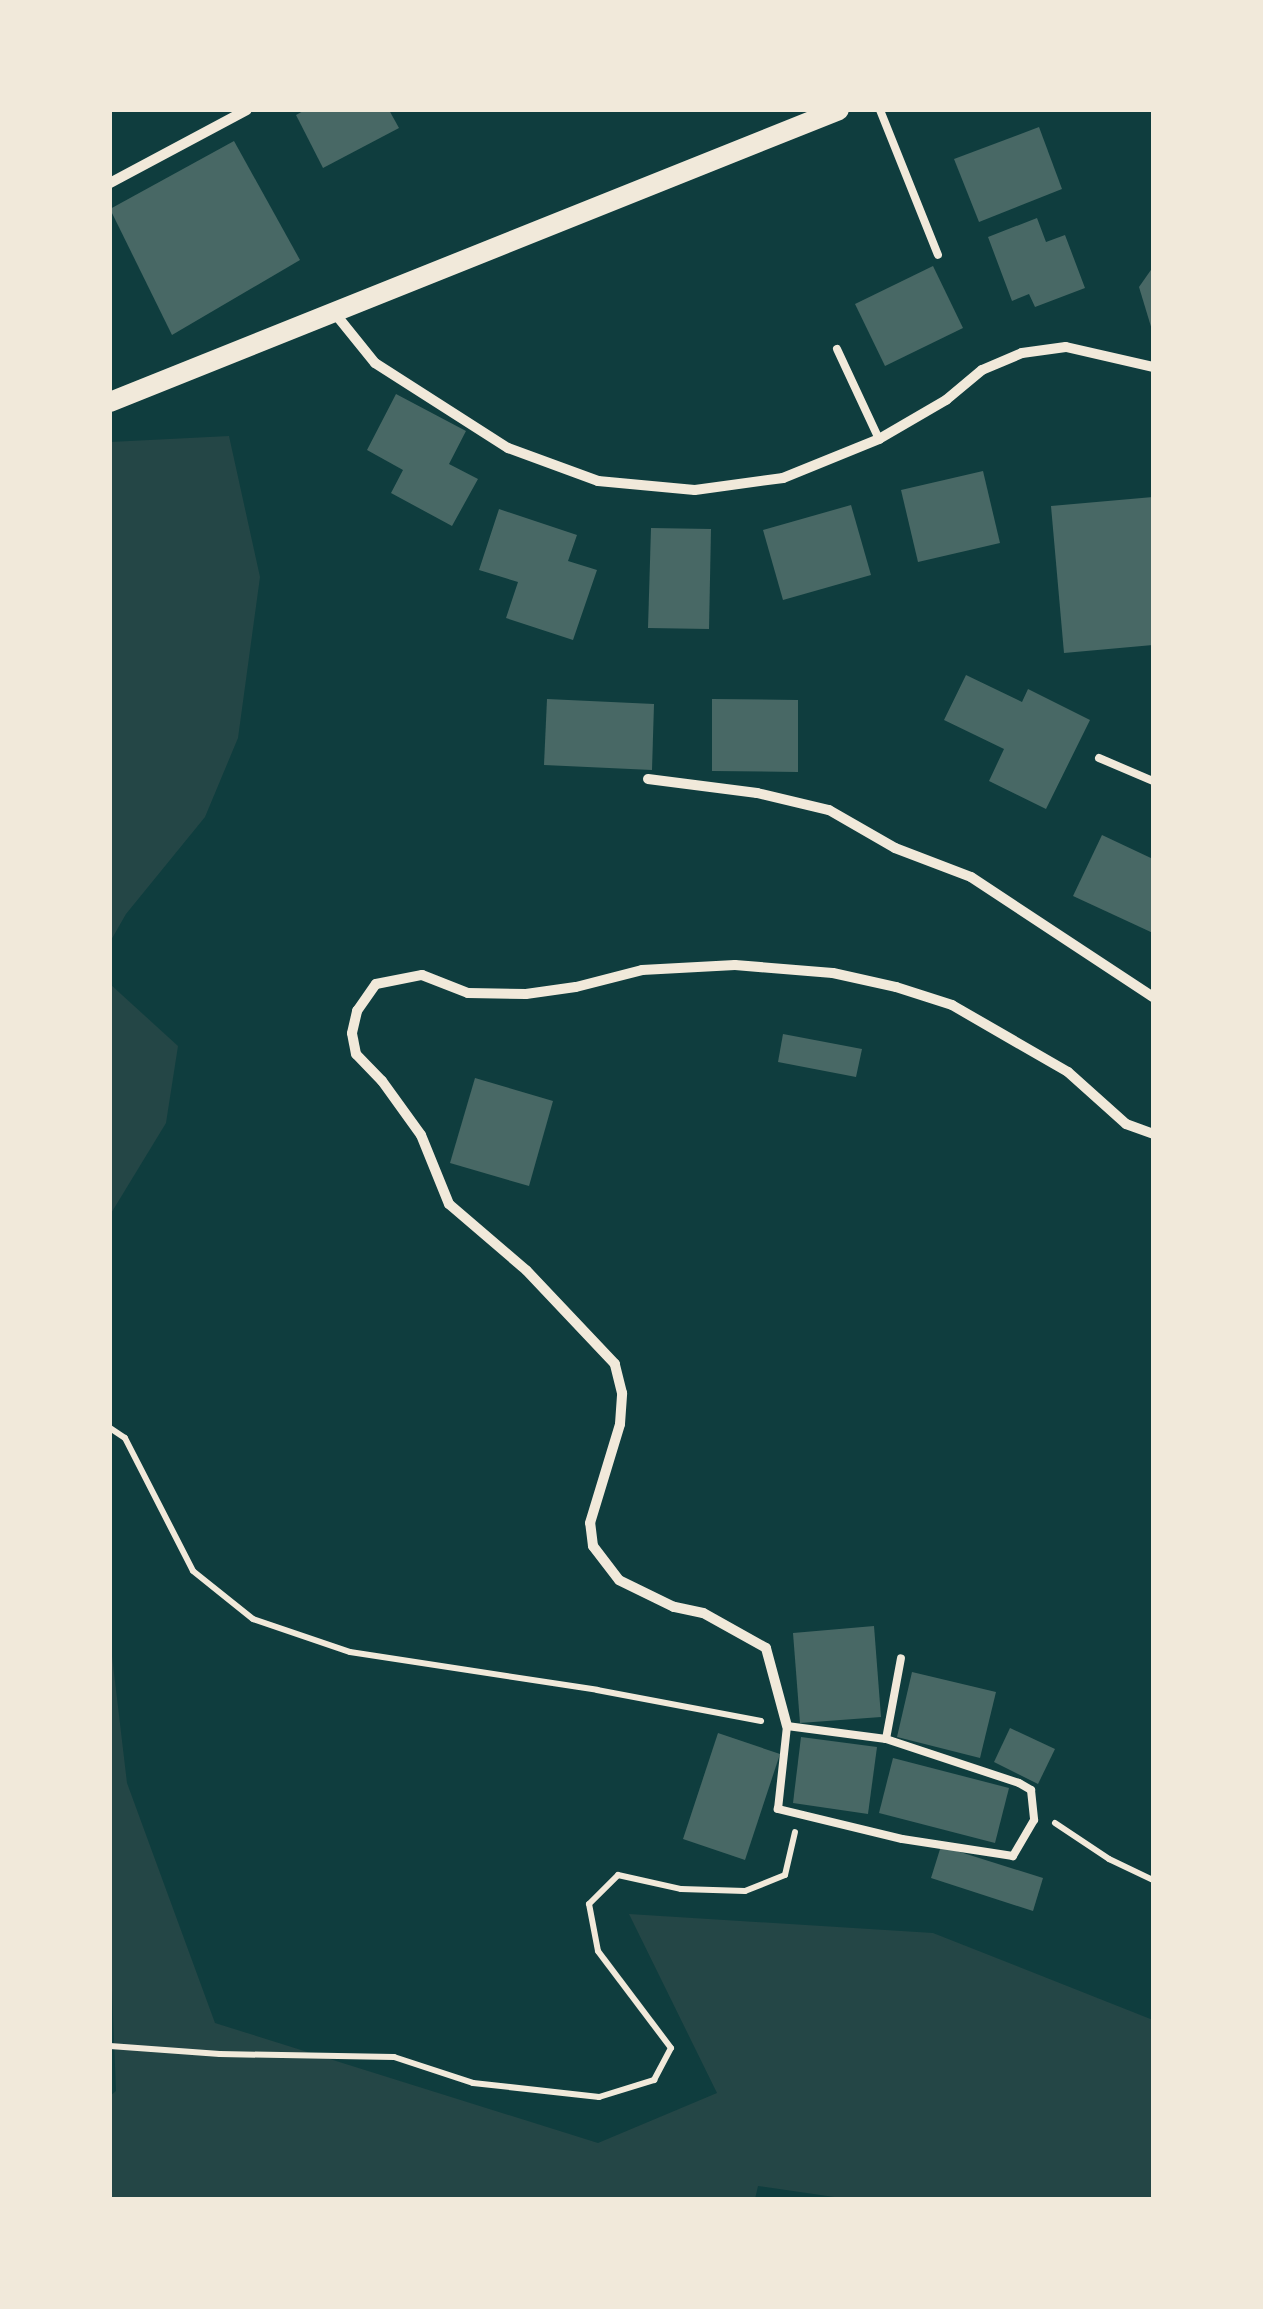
<!DOCTYPE html>
<html>
<head>
<meta charset="utf-8">
<style>
  body { margin:0 }
  #map { position:relative; width:1263px; height:2309px; overflow:hidden; background:#0f3d3e; font-family:Montserrat,sans-serif }
  div>[style] { position:absolute }
  [style*='--x'] { left:calc(var(--x)*1px); top:calc(var(--y)*1px); width:calc(var(--w)*1px); rotate:calc(var(--a)*1deg) }
  .green>* { inset:0; background:#244646 }
  .building>* { inset:0; background:#486865 }
  .path>* { height:6px; margin:-3px; padding:0 3px; transform-origin:3px; border-radius:3px; background:#f1e9da }
  .service>* { height:8px; margin:-4px; padding:0 4px; transform-origin:4px; border-radius:4px; background:#f1e9da }
  .minor>* { height:10px; margin:-5px; padding:0 5px; transform-origin:5px; border-radius:5px; background:#f1e9da }
  .secondary>* { height:20px; margin:-10px; padding:0 10px; transform-origin:10px; border-radius:10px; background:#f1e9da }
  span { translate:-50% -50%; white-space:nowrap; text-align:center; line-height:1.15; -webkit-text-stroke:10px #f1e9da; paint-order:stroke }
  .frame { position:absolute; inset:0; border:112px solid #f1e9da; pointer-events:none }
</style>
</head>
<body>
<div id="map">
  <div class="green">
    <div style="clip-path:polygon(229px 436px,260px 577px,238px 738px,205px 817px,126px 914px,110px 942px,110px 442px)"></div>
    <div style="clip-path:polygon(110px 984px,178px 1046px,166px 1123px,110px 1215px)"></div>
    <div style="clip-path:polygon(110px 1639px,127px 1783px,215px 2023px,598px 2143px,717px 2093px,629px 1914px,933px 1933px,1153px 2020px,1153px 2199px,848px 2199px,758px 2186px,755px 2199px,110px 2199px,110px 2096px,116px 2091px,110px 1940px)"></div>
  </div>
  <div class="building">
    <div style="clip-path:polygon(305px 110px,389px 110px,399px 128px,323px 168px,296px 115px)"></div>
    <div style="clip-path:polygon(1039px 127px,1062px 189px,979px 222px,954px 159px)"></div>
    <div style="clip-path:polygon(234px 141px,300px 260px,172px 335px,110px 209px)"></div>
    <div style="clip-path:polygon(1037px 218px,1046px 242px,1065px 235px,1085px 288px,1035px 307px,1029px 294px,1012px 301px,988px 237px)"></div>
    <div style="clip-path:polygon(933px 266px,963px 328px,885px 366px,855px 304px)"></div>
    <div style="clip-path:polygon(1153px 267px,1153px 330px,1152px 330px,1139px 287px)"></div>
    <div style="clip-path:polygon(396px 394px,466px 431px,449px 464px,478px 479px,452px 526px,391px 493px,403px 470px,367px 450px)"></div>
    <div style="clip-path:polygon(983px 471px,1000px 543px,918px 562px,901px 490px)"></div>
    <div style="clip-path:polygon(1153px 497px,1153px 645px,1064px 653px,1051px 506px)"></div>
    <div style="clip-path:polygon(851px 505px,871px 575px,783px 600px,763px 530px)"></div>
    <div style="clip-path:polygon(499px 509px,577px 535px,568px 561px,597px 570px,573px 640px,506px 618px,518px 582px,479px 570px)"></div>
    <div style="clip-path:polygon(651px 528px,711px 529px,709px 629px,648px 628px)"></div>
    <div style="clip-path:polygon(966px 675px,1022px 702px,1028px 689px,1090px 720px,1046px 809px,989px 781px,1004px 749px,944px 720px)"></div>
    <div style="clip-path:polygon(547px 699px,654px 704px,652px 770px,544px 765px)"></div>
    <div style="clip-path:polygon(712px 699px,798px 700px,798px 772px,712px 771px)"></div>
    <div style="clip-path:polygon(1102px 835px,1153px 859px,1153px 933px,1073px 896px)"></div>
    <div style="clip-path:polygon(783px 1034px,862px 1049px,856px 1077px,778px 1062px)"></div>
    <div style="clip-path:polygon(475px 1078px,553px 1101px,529px 1186px,450px 1163px)"></div>
    <div style="clip-path:polygon(874px 1626px,881px 1717px,800px 1723px,793px 1633px)"></div>
    <div style="clip-path:polygon(912px 1672px,996px 1692px,980px 1758px,897px 1737px)"></div>
    <div style="clip-path:polygon(1010px 1728px,1055px 1749px,1038px 1784px,994px 1762px)"></div>
    <div style="clip-path:polygon(718px 1733px,780px 1754px,745px 1860px,683px 1839px)"></div>
    <div style="clip-path:polygon(801px 1737px,877px 1747px,868px 1814px,793px 1803px)"></div>
    <div style="clip-path:polygon(893px 1758px,1009px 1788px,995px 1843px,879px 1813px)"></div>
    <div style="clip-path:polygon(941px 1846px,1043px 1878px,1033px 1911px,931px 1878px)"></div>
  </div>
  <div class="path">
    <div style="--x:110;--y:1428;--w:18;--a:34"></div>
    <div style="--x:125;--y:1438;--w:149;--a:62.9"></div>
    <div style="--x:193;--y:1571;--w:77;--a:38.7"></div>
    <div style="--x:253;--y:1619;--w:102;--a:18.8"></div>
    <div style="--x:350;--y:1652;--w:250;--a:8.7"></div>
    <div style="--x:597;--y:1690;--w:167;--a:10.7"></div>
    <div style="--x:1055;--y:1823;--w:65;--a:33.7"></div>
    <div style="--x:1109;--y:1859;--w:49;--a:25.5"></div>
    <div style="--x:110;--y:2046;--w:110;--a:4.2"></div>
    <div style="--x:220;--y:2054;--w:174;--a:1"></div>
    <div style="--x:394;--y:2057;--w:83;--a:18.2"></div>
    <div style="--x:473;--y:2083;--w:127;--a:6.3"></div>
    <div style="--x:599;--y:2097;--w:58;--a:-17.2"></div>
    <div style="--x:654;--y:2080;--w:36;--a:-62"></div>
    <div style="--x:671;--y:2048;--w:121;--a:-127"></div>
    <div style="--x:598;--y:1951;--w:48;--a:-100.8"></div>
    <div style="--x:589;--y:1904;--w:41;--a:-45"></div>
    <div style="--x:618;--y:1875;--w:65;--a:12.5"></div>
    <div style="--x:681;--y:1889;--w:64;--a:1.8"></div>
    <div style="--x:745;--y:1891;--w:43;--a:-21.8"></div>
    <div style="--x:785;--y:1875;--w:44;--a:-76.9"></div>
  </div>
  <div class="service">
    <div style="--x:880;--y:110;--w:156;--a:68.2"></div>
    <div style="--x:837;--y:349;--w:99;--a:65"></div>
    <div style="--x:1099;--y:758;--w:59;--a:23.1"></div>
    <div style="--x:787;--y:1726;--w:100;--a:7.5"></div>
    <div style="--x:886;--y:1739;--w:140;--a:18.3"></div>
    <div style="--x:1019;--y:1783;--w:14;--a:30"></div>
    <div style="--x:1031;--y:1790;--w:30;--a:84"></div>
    <div style="--x:1034;--y:1820;--w:42;--a:120.3"></div>
    <div style="--x:1013;--y:1856;--w:112;--a:-171.3"></div>
    <div style="--x:902;--y:1839;--w:128;--a:-166.4"></div>
    <div style="--x:778;--y:1809;--w:83;--a:-83.8"></div>
    <div style="--x:886;--y:1739;--w:82;--a:-79.5"></div>
  </div>
  <div class="minor">
    <div style="--x:110;--y:183;--w:155;--a:-28.1"></div>
    <div style="--x:333;--y:311;--w:67;--a:51.1"></div>
    <div style="--x:375;--y:363;--w:158;--a:32.6"></div>
    <div style="--x:508;--y:448;--w:96;--a:20.1"></div>
    <div style="--x:598;--y:481;--w:97;--a:5.3"></div>
    <div style="--x:695;--y:490;--w:89;--a:-7.8"></div>
    <div style="--x:783;--y:478;--w:104;--a:-22.1"></div>
    <div style="--x:879;--y:439;--w:78;--a:-30.2"></div>
    <div style="--x:946;--y:400;--w:47;--a:-39.8"></div>
    <div style="--x:982;--y:370;--w:43;--a:-23"></div>
    <div style="--x:1022;--y:353;--w:44;--a:-7.8"></div>
    <div style="--x:1066;--y:347;--w:89;--a:12.9"></div>
    <div style="--x:648;--y:779;--w:110;--a:7.3"></div>
    <div style="--x:757;--y:793;--w:74;--a:13.3"></div>
    <div style="--x:829;--y:810;--w:76;--a:29.9"></div>
    <div style="--x:895;--y:848;--w:81;--a:20.9"></div>
    <div style="--x:971;--y:877;--w:218;--a:33.4"></div>
    <div style="--x:787;--y:1726;--w:81;--a:-105.1"></div>
    <div style="--x:766;--y:1648;--w:72;--a:-150.9"></div>
    <div style="--x:703;--y:1613;--w:30;--a:-168"></div>
    <div style="--x:674;--y:1607;--w:61;--a:-153.9"></div>
    <div style="--x:619;--y:1580;--w:43;--a:-127.4"></div>
    <div style="--x:593;--y:1546;--w:23;--a:-97"></div>
    <div style="--x:590;--y:1523;--w:103;--a:-73.1"></div>
    <div style="--x:620;--y:1424;--w:31;--a:-86"></div>
    <div style="--x:622;--y:1393;--w:30;--a:-104"></div>
    <div style="--x:615;--y:1364;--w:129;--a:-133.4"></div>
    <div style="--x:526;--y:1270;--w:101;--a:-139.4"></div>
    <div style="--x:449;--y:1204;--w:74;--a:-112.1"></div>
    <div style="--x:421;--y:1135;--w:67;--a:-125.8"></div>
    <div style="--x:382;--y:1081;--w:37;--a:-134"></div>
    <div style="--x:356;--y:1054;--w:21;--a:-101"></div>
    <div style="--x:352;--y:1033;--w:23;--a:-77"></div>
    <div style="--x:357;--y:1011;--w:33;--a:-55"></div>
    <div style="--x:376;--y:984;--w:47;--a:-11.1"></div>
    <div style="--x:422;--y:975;--w:49;--a:21.4"></div>
    <div style="--x:468;--y:993;--w:58;--a:1"></div>
    <div style="--x:526;--y:994;--w:50;--a:-8"></div>
    <div style="--x:576;--y:987;--w:68;--a:-14.4"></div>
    <div style="--x:642;--y:970;--w:93;--a:-3.1"></div>
    <div style="--x:735;--y:965;--w:98;--a:4.7"></div>
    <div style="--x:833;--y:973;--w:65;--a:12.5"></div>
    <div style="--x:896;--y:987;--w:59;--a:17.8"></div>
    <div style="--x:952;--y:1005;--w:134;--a:30"></div>
    <div style="--x:1068;--y:1072;--w:78;--a:41.9"></div>
    <div style="--x:1126;--y:1124;--w:29;--a:20"></div>
  </div>
  <div class="secondary">
    <div style="--x:110;--y:402;--w:785;--a:-21.83"></div>
  </div>
  <div class="frame"></div>
</div>
</body>
</html>
